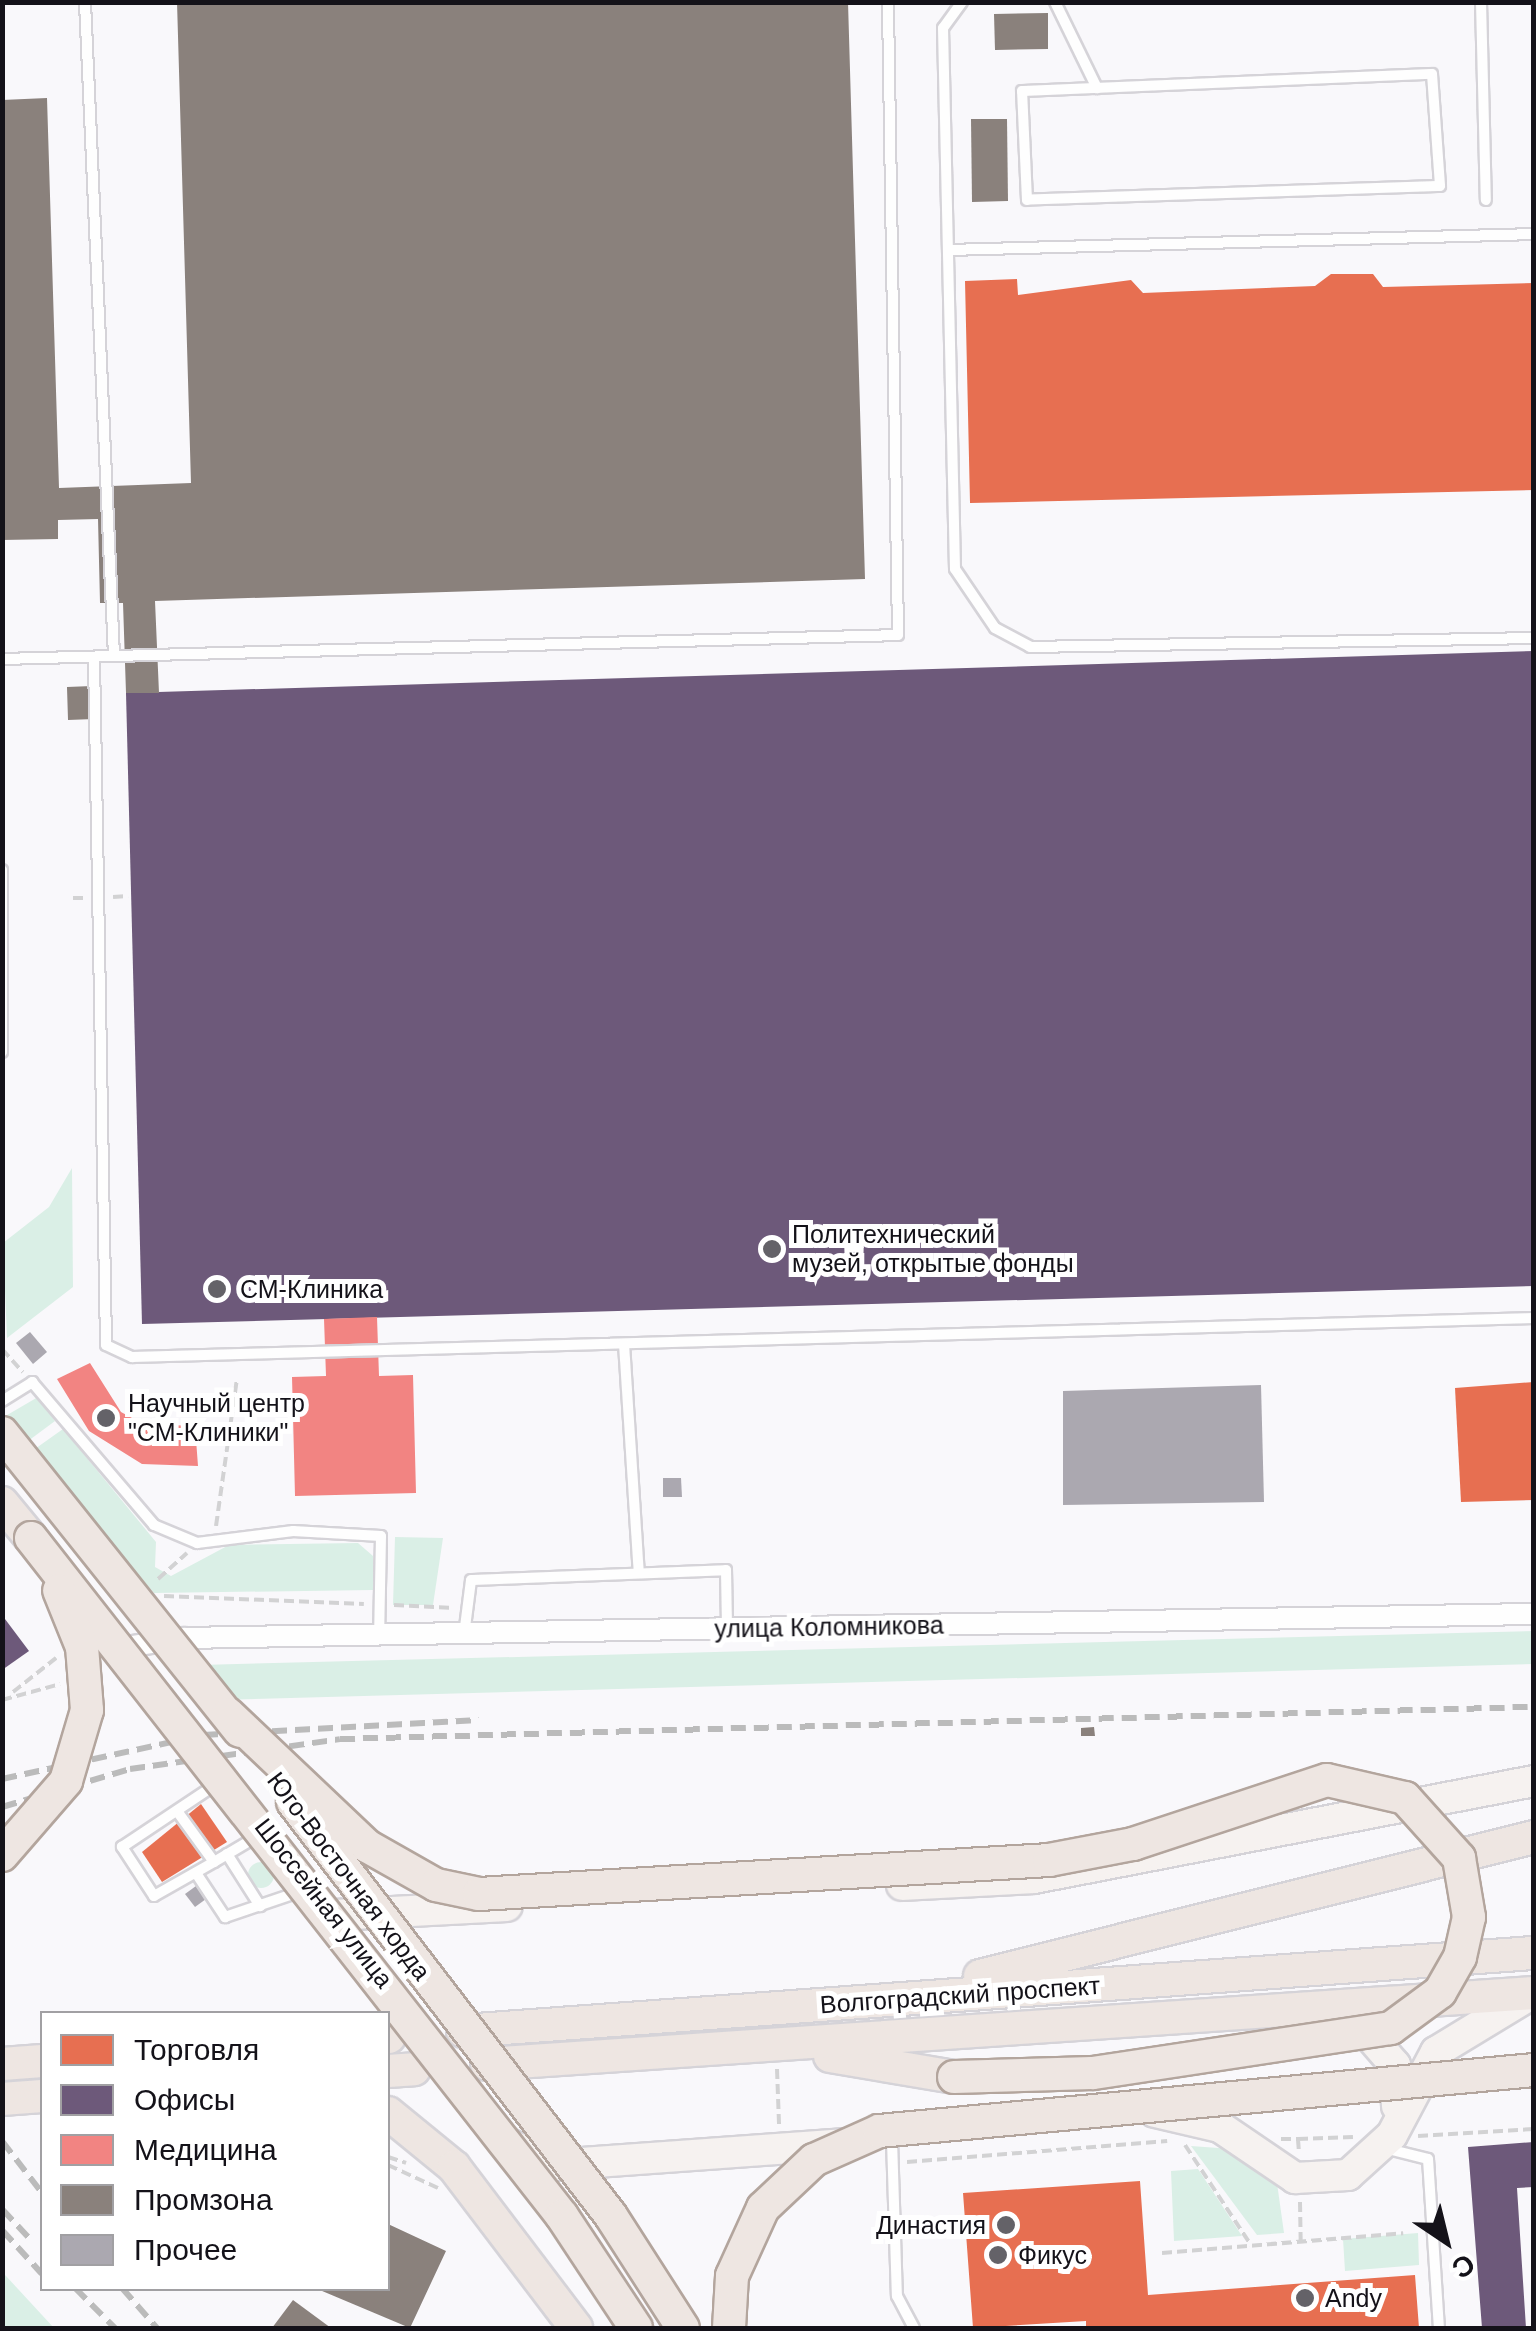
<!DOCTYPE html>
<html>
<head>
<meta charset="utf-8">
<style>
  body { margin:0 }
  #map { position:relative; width:1536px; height:2331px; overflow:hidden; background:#f9f8fb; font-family:Helvetica,sans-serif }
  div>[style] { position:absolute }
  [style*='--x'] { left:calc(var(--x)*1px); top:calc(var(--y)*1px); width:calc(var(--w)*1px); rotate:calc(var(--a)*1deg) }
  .green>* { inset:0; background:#daefe6 }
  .round { border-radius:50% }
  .shops>* { inset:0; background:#e76f51 }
  .offices>* { inset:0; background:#6d597a }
  .health>* { inset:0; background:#f28482 }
  .industry>* { inset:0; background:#8a817c }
  .building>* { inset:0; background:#aba8b0 }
  .path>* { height:4px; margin-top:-2px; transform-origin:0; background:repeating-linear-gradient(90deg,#d2d2d3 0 10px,transparent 0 15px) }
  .roads { filter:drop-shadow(2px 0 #d5d3d8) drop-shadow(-2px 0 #d5d3d8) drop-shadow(0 2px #d5d3d8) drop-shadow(0 -2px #d5d3d8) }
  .lane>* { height:10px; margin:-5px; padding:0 5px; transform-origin:5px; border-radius:5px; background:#fefefe }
  .street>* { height:20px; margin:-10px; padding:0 10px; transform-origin:10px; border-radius:10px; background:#fefefe }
  .secondary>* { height:30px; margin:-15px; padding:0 15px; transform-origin:15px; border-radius:15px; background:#f6f2f0 }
  .primary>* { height:32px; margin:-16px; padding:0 16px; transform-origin:16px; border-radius:16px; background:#eee6e2 }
  .rail>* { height:6px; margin-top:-3px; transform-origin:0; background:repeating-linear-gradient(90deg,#bbb 0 15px,transparent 0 23px) }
  .bridges { filter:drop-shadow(2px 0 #b3a59d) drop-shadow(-2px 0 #b3a59d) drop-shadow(0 2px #b3a59d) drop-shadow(0 -2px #b3a59d) }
  .primary-bridge>* { height:32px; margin:-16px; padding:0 16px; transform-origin:16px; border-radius:16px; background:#eee6e2 }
  .dots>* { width:28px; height:28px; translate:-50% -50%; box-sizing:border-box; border:5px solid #fff; border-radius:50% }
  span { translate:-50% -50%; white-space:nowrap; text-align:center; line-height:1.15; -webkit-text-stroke:10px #fff; paint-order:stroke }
  .poi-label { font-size:25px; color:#141219 }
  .left { translate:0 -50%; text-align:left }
  .right { translate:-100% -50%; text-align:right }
  .street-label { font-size:25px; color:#141219 }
  .frame { position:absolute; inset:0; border:5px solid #141219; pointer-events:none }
  .legend { position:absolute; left:40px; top:2011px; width:350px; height:280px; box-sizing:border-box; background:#fff; border:2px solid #a1a0a3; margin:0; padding:12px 18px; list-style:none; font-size:30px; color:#141219 }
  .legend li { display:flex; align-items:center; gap:20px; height:50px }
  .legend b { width:50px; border:2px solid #a1a0a3 }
  .north { position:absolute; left:1396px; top:2191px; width:100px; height:100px; -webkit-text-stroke:8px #fff; paint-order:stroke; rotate:145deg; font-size:28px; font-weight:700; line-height:40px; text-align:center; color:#141219 }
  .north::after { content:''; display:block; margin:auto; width:35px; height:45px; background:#141219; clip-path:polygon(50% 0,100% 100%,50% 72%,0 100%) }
</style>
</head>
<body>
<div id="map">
  <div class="green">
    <div style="clip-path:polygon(72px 1168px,73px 1287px,7px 1338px,3px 1243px,49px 1207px)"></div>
    <div style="clip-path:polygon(38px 1397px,55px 1421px,24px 1444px,2px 1418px)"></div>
    <div style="clip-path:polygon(63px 1429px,156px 1542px,155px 1567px,171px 1576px,229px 1545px,358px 1543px,373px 1556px,373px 1590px,154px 1593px,32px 1451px)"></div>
    <div style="clip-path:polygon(395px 1537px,443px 1538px,433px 1605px,393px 1605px)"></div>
    <div style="clip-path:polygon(1534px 1631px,1533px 1664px,219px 1700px,200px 1665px)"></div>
    <div class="round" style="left:248px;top:1862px;width:26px;height:26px"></div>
    <div style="clip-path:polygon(1191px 2146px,1232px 2149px,1277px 2183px,1284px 2233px,1257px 2235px)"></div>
    <div style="clip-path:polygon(1198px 2169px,1242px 2236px,1174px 2241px,1171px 2171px)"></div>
    <div style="clip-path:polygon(1418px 2233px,1419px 2265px,1345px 2271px,1343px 2239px)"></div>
    <div style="clip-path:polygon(2px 2272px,6px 2276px,54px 2328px,3px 2328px)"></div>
  </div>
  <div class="shops">
    <div style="clip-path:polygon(1331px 274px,1373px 274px,1383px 287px,1534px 283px,1534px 490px,970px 503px,965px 281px,1017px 279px,1018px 295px,1131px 280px,1143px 293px,1315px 286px)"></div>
    <div style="clip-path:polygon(1534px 1382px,1534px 1500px,1461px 1502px,1455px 1388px)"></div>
    <div style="clip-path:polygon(201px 1804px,227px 1842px,162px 1882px,142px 1852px)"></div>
    <div style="clip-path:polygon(1140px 2181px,1148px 2295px,1415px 2275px,1419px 2328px,1086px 2328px,1086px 2321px,973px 2328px,963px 2193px)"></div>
  </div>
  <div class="offices">
    <div style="clip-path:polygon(1534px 651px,1534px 1286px,142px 1324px,126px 693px)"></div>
    <div style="clip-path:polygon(2px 1615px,29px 1651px,2px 1670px)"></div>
    <div style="clip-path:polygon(1534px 2142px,1534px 2187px,1517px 2188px,1526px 2328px,1482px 2328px,1468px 2147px)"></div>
  </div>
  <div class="health">
    <div style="clip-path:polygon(377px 1317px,379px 1376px,413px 1375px,416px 1493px,295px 1496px,292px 1377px,326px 1376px,324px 1319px)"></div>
    <div style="clip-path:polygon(90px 1363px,121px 1412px,143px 1424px,195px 1426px,198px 1466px,142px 1464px,89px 1431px,57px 1379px)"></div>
  </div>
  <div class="industry">
    <div style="clip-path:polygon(177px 2px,848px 2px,865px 579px,155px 601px,159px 693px,126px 693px,123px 603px,100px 603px,98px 519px,58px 520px,58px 539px,2px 540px,2px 100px,47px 98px,59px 488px,191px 483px)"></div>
    <div style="clip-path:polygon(1048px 13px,1048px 49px,995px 50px,994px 14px)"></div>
    <div style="clip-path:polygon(971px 119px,1007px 119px,1008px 201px,972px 202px)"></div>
    <div style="clip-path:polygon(92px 686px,94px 719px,68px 720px,67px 687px)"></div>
    <div style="clip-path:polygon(1094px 1727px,1095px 1736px,1081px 1736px,1081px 1728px)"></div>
    <div style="clip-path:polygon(388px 2224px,446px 2251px,410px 2328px,315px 2288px,388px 2288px)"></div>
    <div style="clip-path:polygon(293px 2300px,331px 2328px,272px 2328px)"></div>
  </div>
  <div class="building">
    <div style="clip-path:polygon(30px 1332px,47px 1352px,33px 1364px,16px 1343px)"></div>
    <div style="clip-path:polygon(1261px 1385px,1264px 1502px,1063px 1505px,1063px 1391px)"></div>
    <div style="clip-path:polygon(663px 1478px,681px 1478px,682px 1497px,663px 1497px)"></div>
    <div style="clip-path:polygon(196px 1886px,206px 1899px,195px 1907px,185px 1894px)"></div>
  </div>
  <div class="path">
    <div style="--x:113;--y:897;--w:15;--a:-4"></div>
    <div style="--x:73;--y:898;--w:11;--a:0"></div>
    <div style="--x:2;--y:1349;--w:31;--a:48"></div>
    <div style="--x:216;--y:1526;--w:148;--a:-81.9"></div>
    <div style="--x:158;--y:1579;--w:39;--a:-42"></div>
    <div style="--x:164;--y:1596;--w:200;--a:2.3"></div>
    <div style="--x:394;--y:1605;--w:60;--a:2.9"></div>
    <div style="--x:13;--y:1692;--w:55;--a:-38.3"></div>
    <div style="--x:2;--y:1700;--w:60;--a:-15.4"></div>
    <div style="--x:777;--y:2069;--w:55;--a:87.9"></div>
    <div style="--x:1418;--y:2136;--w:116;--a:-3.5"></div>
    <div style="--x:1281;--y:2139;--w:17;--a:0"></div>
    <div style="--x:1298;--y:2139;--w:13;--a:86"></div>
    <div style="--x:1298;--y:2139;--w:55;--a:-2.1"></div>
    <div style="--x:1185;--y:2145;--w:120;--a:56.6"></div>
    <div style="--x:388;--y:2157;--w:19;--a:18"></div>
    <div style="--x:907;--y:2162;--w:261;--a:-4.6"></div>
    <div style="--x:388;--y:2165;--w:55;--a:24.7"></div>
    <div style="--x:1300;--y:2202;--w:39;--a:89"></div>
    <div style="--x:1162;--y:2253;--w:242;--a:-4.7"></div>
  </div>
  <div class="roads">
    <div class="lane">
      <div style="--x:85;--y:2;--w:655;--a:87.46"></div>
      <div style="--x:962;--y:2;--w:32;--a:126"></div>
      <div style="--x:943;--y:28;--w:541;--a:88.73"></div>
      <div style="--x:955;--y:569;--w:71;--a:55.9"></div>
      <div style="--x:995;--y:628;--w:40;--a:28"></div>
      <div style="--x:1030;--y:647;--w:504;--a:-1.02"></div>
      <div style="--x:1055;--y:2;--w:96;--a:64"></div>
      <div style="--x:1481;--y:2;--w:198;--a:88.6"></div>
      <div style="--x:1432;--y:74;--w:112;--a:85.9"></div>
      <div style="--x:1440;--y:186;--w:413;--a:178.1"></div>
      <div style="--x:1027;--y:200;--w:109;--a:-92.6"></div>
      <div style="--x:1022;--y:91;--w:410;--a:-2.4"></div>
      <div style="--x:948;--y:250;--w:586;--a:-1.56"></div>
      <div style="--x:94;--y:657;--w:688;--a:89"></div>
      <div style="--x:106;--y:1345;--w:29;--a:25"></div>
      <div style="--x:132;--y:1357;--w:1403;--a:-1.59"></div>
      <div style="--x:2;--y:659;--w:896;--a:-1.53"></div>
      <div style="--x:898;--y:635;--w:633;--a:-90.91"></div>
      <div style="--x:2;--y:870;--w:182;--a:90"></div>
      <div style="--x:624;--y:1344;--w:229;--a:86.3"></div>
      <div style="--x:2;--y:1401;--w:36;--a:-32"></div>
      <div style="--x:32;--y:1382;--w:188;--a:49.5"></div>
      <div style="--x:154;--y:1525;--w:47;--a:22.7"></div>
      <div style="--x:197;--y:1543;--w:97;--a:-7.1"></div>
      <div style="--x:293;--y:1531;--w:88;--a:3.3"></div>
      <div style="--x:381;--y:1536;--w:100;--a:91.1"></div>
      <div style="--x:464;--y:1635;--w:55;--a:-82.7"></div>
      <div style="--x:471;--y:1580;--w:255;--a:-2.2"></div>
      <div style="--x:726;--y:1570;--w:58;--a:89"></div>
      <div style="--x:177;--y:1811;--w:63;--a:54"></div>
      <div style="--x:214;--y:1862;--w:51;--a:-30.6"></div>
      <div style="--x:227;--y:1854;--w:62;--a:57.6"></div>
      <div style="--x:214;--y:1862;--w:69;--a:150.5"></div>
      <div style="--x:154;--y:1896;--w:59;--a:-123.1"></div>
      <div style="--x:122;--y:1847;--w:115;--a:-33.7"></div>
      <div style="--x:196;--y:1873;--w:53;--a:56.6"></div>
      <div style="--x:225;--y:1917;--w:81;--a:-18.7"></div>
      <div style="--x:892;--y:2140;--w:156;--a:88.2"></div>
      <div style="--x:897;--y:2296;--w:36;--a:62"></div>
      <div style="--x:1384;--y:2148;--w:45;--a:14"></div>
      <div style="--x:1428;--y:2159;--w:169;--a:86.3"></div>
    </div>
    <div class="street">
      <div style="--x:126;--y:1647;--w:58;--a:-9"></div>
      <div style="--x:183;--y:1638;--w:1351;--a:-1.02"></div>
    </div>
    <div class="secondary">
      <div style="--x:902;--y:1885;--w:132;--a:-3"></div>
      <div style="--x:1034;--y:1878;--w:509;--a:-10.98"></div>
      <div style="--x:335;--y:1915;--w:172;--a:-3"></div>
      <div style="--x:1355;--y:2019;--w:61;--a:49"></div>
      <div style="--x:1395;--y:2065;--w:41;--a:87.2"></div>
      <div style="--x:1155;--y:2112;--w:67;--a:13"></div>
      <div style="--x:1220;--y:2127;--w:91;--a:34.2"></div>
      <div style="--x:1295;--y:2178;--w:53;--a:-3.2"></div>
      <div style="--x:1348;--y:2175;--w:59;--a:-42.3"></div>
      <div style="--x:1392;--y:2135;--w:94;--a:-62.1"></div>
      <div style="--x:1436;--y:2052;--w:108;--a:-31.3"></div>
      <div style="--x:509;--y:2144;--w:50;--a:25"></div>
      <div style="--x:554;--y:2165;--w:293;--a:-4.1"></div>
    </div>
    <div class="primary">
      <div style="--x:2;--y:1503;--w:45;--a:50.4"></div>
      <div style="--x:980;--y:1976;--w:571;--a:-14.08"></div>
      <div style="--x:463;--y:2031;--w:1074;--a:-4.17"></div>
      <div style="--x:388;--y:2037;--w:1;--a:0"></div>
      <div style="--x:830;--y:2056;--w:126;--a:9.6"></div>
      <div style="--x:2;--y:2064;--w:40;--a:-4.3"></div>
      <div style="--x:487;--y:2064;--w:1049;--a:-3.88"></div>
      <div style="--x:388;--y:2071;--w:26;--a:-4"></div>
      <div style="--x:2;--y:2099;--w:40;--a:-4.3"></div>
      <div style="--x:388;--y:2113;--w:85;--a:39.3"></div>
      <div style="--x:454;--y:2167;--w:202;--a:52.8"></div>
    </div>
  </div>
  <div class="rail">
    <div style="--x:2;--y:1779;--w:206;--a:-12.3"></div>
    <div style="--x:203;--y:1735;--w:276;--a:-3.1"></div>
    <div style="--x:2;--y:1807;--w:134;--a:-16.5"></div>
    <div style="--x:130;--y:1769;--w:212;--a:-8.1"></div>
    <div style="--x:340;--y:1739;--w:1194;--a:-1.54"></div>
    <div style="--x:2;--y:2141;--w:66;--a:52.4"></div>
    <div style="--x:2;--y:2209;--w:40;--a:47"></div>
    <div style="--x:2;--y:2230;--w:59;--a:47.7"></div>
    <div style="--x:75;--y:2288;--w:57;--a:45"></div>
    <div style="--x:122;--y:2288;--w:53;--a:48.8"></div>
  </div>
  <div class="bridges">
    <div class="primary-bridge">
      <div style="--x:2;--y:1433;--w:381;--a:51.4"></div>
      <div style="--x:31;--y:1538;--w:861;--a:51.93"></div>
      <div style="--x:562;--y:2216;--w:134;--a:56.5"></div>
      <div style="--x:228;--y:1714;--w:192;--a:43.5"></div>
      <div style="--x:367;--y:1846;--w:79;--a:29.5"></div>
      <div style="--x:436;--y:1885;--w:44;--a:11.8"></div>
      <div style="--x:479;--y:1894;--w:571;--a:-3.41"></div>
      <div style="--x:1049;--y:1860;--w:86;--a:-10.8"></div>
      <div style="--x:1133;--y:1844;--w:204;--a:-18.3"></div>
      <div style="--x:1327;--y:1780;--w:80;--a:13"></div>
      <div style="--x:1405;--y:1798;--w:81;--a:48"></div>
      <div style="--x:1459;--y:1858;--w:60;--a:80.4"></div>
      <div style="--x:1469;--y:1917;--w:41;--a:102.7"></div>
      <div style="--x:1460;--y:1957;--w:40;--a:119.7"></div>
      <div style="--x:1440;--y:1992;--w:61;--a:143.7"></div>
      <div style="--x:1391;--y:2028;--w:302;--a:171.4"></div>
      <div style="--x:1092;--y:2073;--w:138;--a:178.3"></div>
      <div style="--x:293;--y:1802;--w:522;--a:52.47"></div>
      <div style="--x:611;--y:2216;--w:133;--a:57.3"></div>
      <div style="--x:2;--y:1855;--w:98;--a:-49.1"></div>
      <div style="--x:66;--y:1781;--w:74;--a:-73.5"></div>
      <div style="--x:87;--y:1710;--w:63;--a:-94.5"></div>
      <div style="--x:82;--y:1647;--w:61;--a:-112"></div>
      <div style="--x:729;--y:2328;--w:52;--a:-86.7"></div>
      <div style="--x:732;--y:2276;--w:75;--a:-65.5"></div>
      <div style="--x:763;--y:2208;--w:70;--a:-43.3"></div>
      <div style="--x:814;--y:2160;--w:71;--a:-24"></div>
      <div style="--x:879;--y:2131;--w:658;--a:-5.32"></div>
    </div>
  </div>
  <div class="dots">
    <div style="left:772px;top:1249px;background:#646268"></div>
    <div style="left:217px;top:1289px;background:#646268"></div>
    <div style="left:106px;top:1418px;background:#646268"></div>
    <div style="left:1006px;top:2225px;background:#646268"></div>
    <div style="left:998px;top:2255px;background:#646268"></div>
    <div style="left:1305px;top:2298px;background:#646268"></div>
  </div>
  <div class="poi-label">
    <span class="left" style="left:792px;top:1249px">Политехнический<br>музей, открытые фонды</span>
    <span class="left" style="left:240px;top:1289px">СМ-Клиника</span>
    <span class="left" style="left:128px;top:1418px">Научный центр<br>"СМ-Клиники"</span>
    <span class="right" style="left:986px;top:2225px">Династия</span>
    <span class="left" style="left:1018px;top:2255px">Фикус</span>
    <span class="left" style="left:1325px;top:2298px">Andy</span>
  </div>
  <div class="street-label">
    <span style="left:829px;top:1627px;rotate:-1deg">улица Коломникова</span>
    <span style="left:349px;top:1876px;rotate:53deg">Юго-Восточная хорда</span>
    <span style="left:324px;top:1903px;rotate:52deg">Шоссейная улица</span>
    <span style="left:960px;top:1995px;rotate:-4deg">Волгоградский проспект</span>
  </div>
  <div class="frame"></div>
  <ul class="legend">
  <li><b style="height:28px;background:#e76f51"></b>Торговля</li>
  <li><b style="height:28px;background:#6d597a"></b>Офисы</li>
  <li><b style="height:28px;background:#f28482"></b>Медицина</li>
  <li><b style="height:28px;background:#8a817c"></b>Промзона</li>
  <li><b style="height:28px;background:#aba8b0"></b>Прочее</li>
  </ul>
  <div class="north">С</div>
</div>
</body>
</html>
